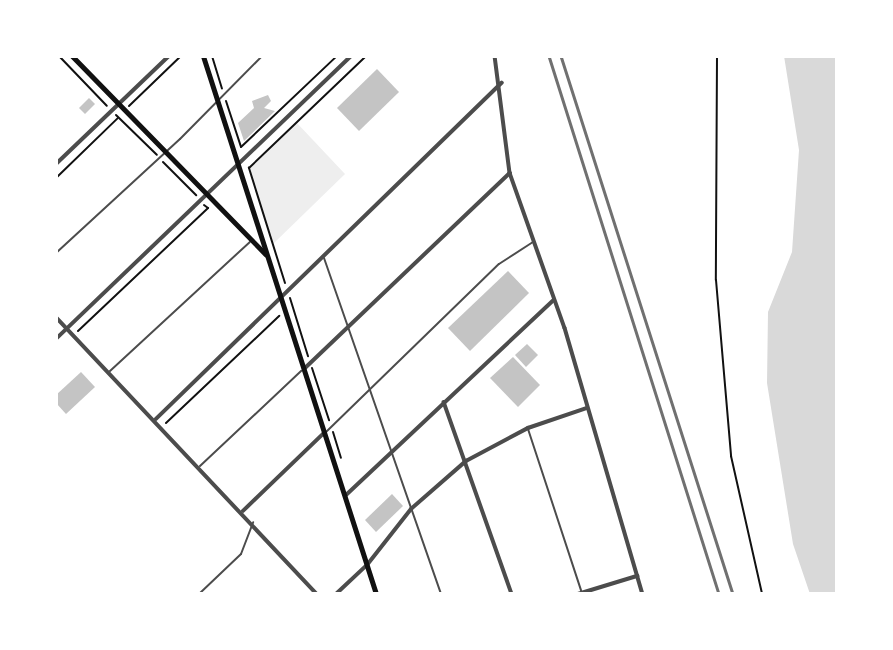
<!DOCTYPE html>
<html>
<head>
<meta charset="utf-8">
<style>
  body { margin:0 }
  #map { position:relative; width:893px; height:650px; overflow:hidden; background:#fff; font-family:"Space Grotesk",sans-serif }
  div>[style] { position:absolute }
  [style*='--x'] { left:calc(var(--x)*1px); top:calc(var(--y)*1px); width:calc(var(--w)*1px); rotate:calc(var(--a)*1deg) }
  .green>* { inset:0; background:#eee }
  .water>* { inset:0; background:#d9d9d9 }
  .building>* { inset:0; background:#c4c4c4 }
  .path>* { height:2px; margin:-1px; padding:0 1px; transform-origin:1px; border-radius:1px; background:#111 }
  .service>* { height:2px; margin:-1px; padding:0 1px; transform-origin:1px; border-radius:1px; background:#4c4c4c }
  .minor>* { height:3.5px; margin:-1.75px; padding:0 1.75px; transform-origin:1.75px; border-radius:1.75px; background:#4c4c4c }
  .secondary>* { height:5px; margin:-2.5px; padding:0 2.5px; transform-origin:2.5px; border-radius:2.5px; background:#111 }
  .rail>* { height:2.5px; margin:-1.25px; padding:0 1.25px; transform-origin:1.25px; border-radius:1.25px; background:#707070 }
  span { translate:-50% -50%; white-space:nowrap; text-align:center; line-height:1.15; -webkit-text-stroke:5px #fff; paint-order:stroke }
  .frame { position:absolute; inset:0; border:58px solid #fff; pointer-events:none }
</style>
</head>
<body>
<div id="map">
  <div class="green">
    <div style="clip-path:polygon(296px 122px,345px 174px,273px 244px,249px 168px)"></div>
  </div>
  <div class="water">
    <div style="clip-path:polygon(784px 56px,837px 56px,837px 594px,810px 594px,793px 544px,767px 383px,768px 312px,792px 252px,799px 150px)"></div>
  </div>
  <div class="building">
    <div style="clip-path:polygon(377px 69px,399px 92px,359px 131px,337px 108px)"></div>
    <div style="clip-path:polygon(268px 95px,271px 101px,264px 108px,275px 111px,244px 141px,238px 123px,254px 108px,252px 101px)"></div>
    <div style="clip-path:polygon(89px 98px,95px 104px,85px 114px,79px 108px)"></div>
    <div style="clip-path:polygon(508px 271px,529px 293px,470px 351px,448px 328px)"></div>
    <div style="clip-path:polygon(527px 344px,538px 355px,526px 367px,515px 355px)"></div>
    <div style="clip-path:polygon(513px 357px,540px 385px,518px 407px,490px 378px)"></div>
    <div style="clip-path:polygon(81px 372px,95px 387px,66px 414px,56px 403px,56px 395px)"></div>
    <div style="clip-path:polygon(392px 494px,403px 506px,376px 532px,365px 520px)"></div>
  </div>
  <div class="path">
    <div style="--x:59;--y:56;--w:69;--a:46.2"></div>
    <div style="--x:212;--y:56;--w:34;--a:73"></div>
    <div style="--x:717;--y:56;--w:224;--a:90.3"></div>
    <div style="--x:716;--y:280;--w:177;--a:85.1"></div>
    <div style="--x:731;--y:456;--w:141;--a:77.3"></div>
    <div style="--x:226;--y:101;--w:48;--a:71.9"></div>
    <div style="--x:241;--y:147;--w:132;--a:-43.5"></div>
    <div style="--x:129;--y:106;--w:72;--a:-43.9"></div>
    <div style="--x:116;--y:115;--w:57;--a:44.3"></div>
    <div style="--x:163;--y:162;--w:47;--a:45"></div>
    <div style="--x:56;--y:178;--w:86;--a:-44.1"></div>
    <div style="--x:285;--y:283;--w:121;--a:-107.4"></div>
    <div style="--x:249;--y:168;--w:162;--a:-43.7"></div>
    <div style="--x:290;--y:298;--w:61;--a:72.8"></div>
    <div style="--x:78;--y:331;--w:179;--a:-43.4"></div>
    <div style="--x:208;--y:208;--w:5;--a:-143"></div>
    <div style="--x:312;--y:368;--w:55;--a:71.9"></div>
    <div style="--x:166;--y:423;--w:156;--a:-43.4"></div>
    <div style="--x:333;--y:432;--w:27;--a:73"></div>
  </div>
  <div class="service">
    <div style="--x:56;--y:253;--w:168;--a:-42.6"></div>
    <div style="--x:180;--y:139;--w:117;--a:-45.3"></div>
    <div style="--x:324;--y:258;--w:356;--a:70.8"></div>
    <div style="--x:110;--y:371;--w:190;--a:-42.7"></div>
    <div style="--x:528;--y:429;--w:173;--a:71.8"></div>
    <div style="--x:326;--y:432;--w:241;--a:-44.2"></div>
    <div style="--x:499;--y:264;--w:40;--a:-32.9"></div>
    <div style="--x:200;--y:466;--w:139;--a:-43.2"></div>
    <div style="--x:199;--y:594;--w:58;--a:-43.6"></div>
    <div style="--x:241;--y:554;--w:34;--a:-69"></div>
  </div>
  <div class="minor">
    <div style="--x:495;--y:56;--w:118;--a:82.7"></div>
    <div style="--x:510;--y:173;--w:164;--a:70.5"></div>
    <div style="--x:565;--y:328;--w:277;--a:73.7"></div>
    <div style="--x:56;--y:164;--w:156;--a:-43.7"></div>
    <div style="--x:56;--y:317;--w:381;--a:46.7"></div>
    <div style="--x:56;--y:339;--w:409;--a:-43.8"></div>
    <div style="--x:304;--y:369;--w:284;--a:-43.6"></div>
    <div style="--x:444;--y:402;--w:204;--a:70.5"></div>
    <div style="--x:156;--y:419;--w:482;--a:-44.2"></div>
    <div style="--x:345;--y:496;--w:285;--a:-43.2"></div>
    <div style="--x:243;--y:511;--w:112;--a:-43.9"></div>
    <div style="--x:336;--y:594;--w:42;--a:-43.1"></div>
    <div style="--x:367;--y:565;--w:71;--a:-51.8"></div>
    <div style="--x:411;--y:509;--w:73;--a:-41.1"></div>
    <div style="--x:466;--y:461;--w:70;--a:-28"></div>
    <div style="--x:528;--y:428;--w:62;--a:-18.7"></div>
    <div style="--x:578;--y:594;--w:62;--a:-17"></div>
  </div>
  <div class="secondary">
    <div style="--x:72;--y:56;--w:277;--a:45.7"></div>
    <div style="--x:203;--y:56;--w:565;--a:72.17"></div>
  </div>
  <div class="rail">
    <div style="--x:549;--y:56;--w:564;--a:72.46"></div>
    <div style="--x:561;--y:56;--w:565;--a:72.27"></div>
  </div>
  <div class="frame"></div>
</div>
</body>
</html>
